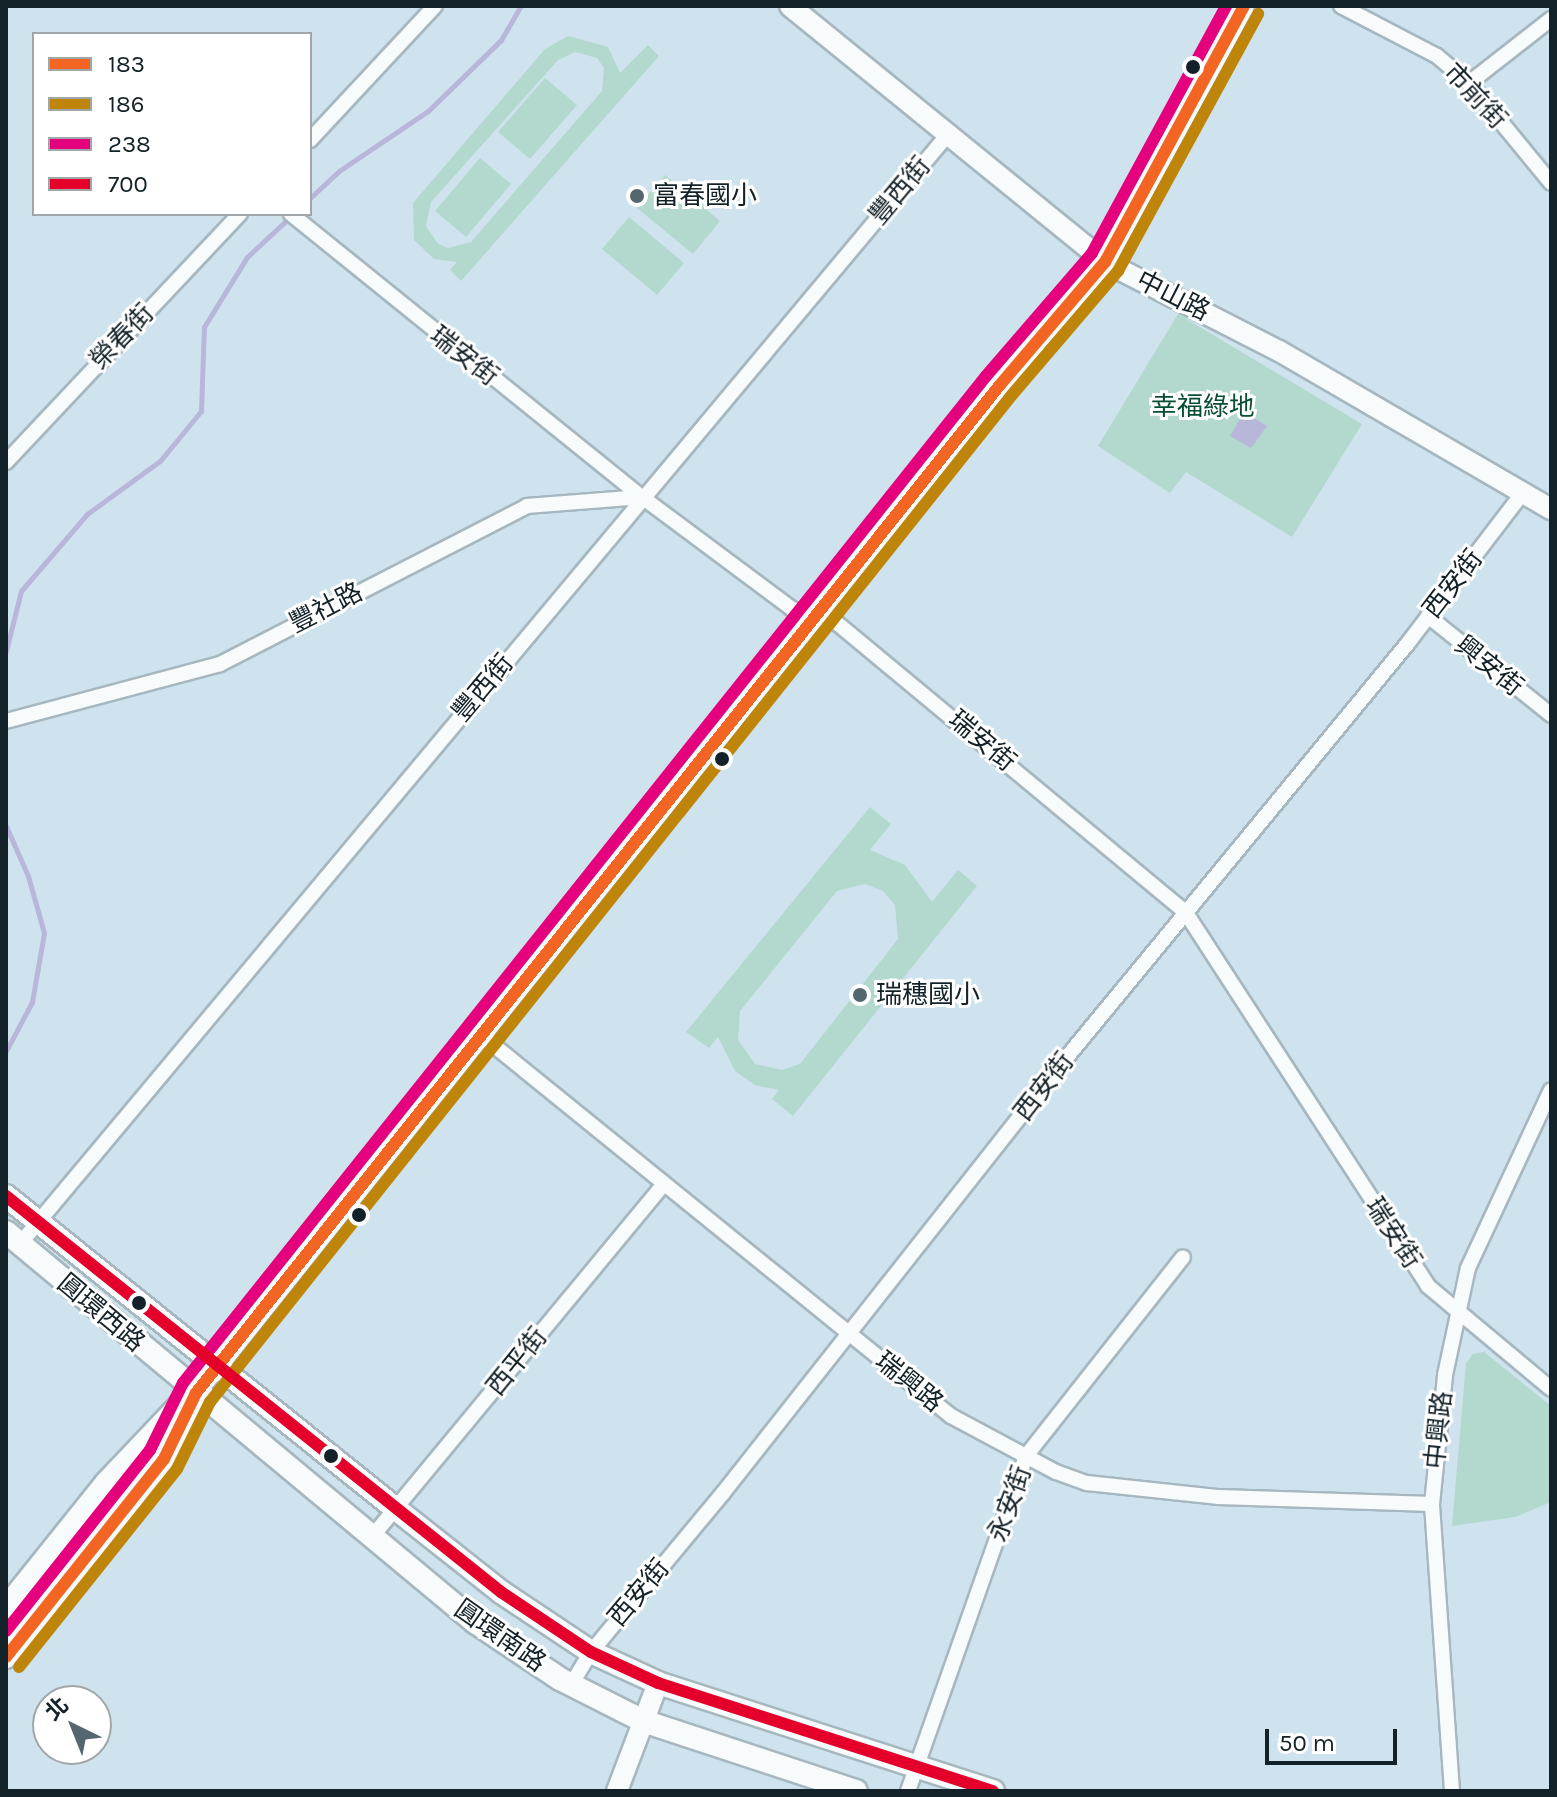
<!DOCTYPE html>
<html>
<head>
<meta charset="utf-8">
<style>
  body { margin:0 }
  #map { position:relative; width:1557px; height:1797px; overflow:hidden; background:#cee3ed; font-family:Karla,"Noto Sans TC",sans-serif }
  div>[style] { position:absolute }
  [style*='--x'] { left:calc(var(--x)*1px); top:calc(var(--y)*1px); width:calc(var(--w)*1px); rotate:calc(var(--a)*1deg) }
  .green>* { inset:0; background:#b3d9ce }
  .water>* { inset:0; background:#b8b6d9 }
  .stream>* { height:5px; margin:-2.5px; padding:0 2.5px; transform-origin:2.5px; border-radius:2.5px; background:#b8b6d9 }
  .roads { filter:drop-shadow(2px 0 #a6b7bf) drop-shadow(-2px 0 #a6b7bf) drop-shadow(0 2px #a6b7bf) drop-shadow(0 -2px #a6b7bf) }
  .street>* { height:14px; margin:-7px; padding:0 7px; transform-origin:7px; border-radius:7px; background:#f8fbfc }
  .secondary>* { height:20px; margin:-10px; padding:0 10px; transform-origin:10px; border-radius:10px; background:#f8fbfc }
  .primary>* { height:22px; margin:-11px; padding:0 11px; transform-origin:11px; border-radius:11px; background:#f8fbfc }
  .bus-1>* { height:12px; margin:-6px; padding:0 6px; transform-origin:6px; border-radius:6px; background:#f26522 }
  .bus-2>* { height:12px; margin:-6px; padding:0 6px; transform-origin:6px; border-radius:6px; background:#be850a }
  .bus-3>* { height:12px; margin:-6px; padding:0 6px; transform-origin:6px; border-radius:6px; background:#e5007d }
  .bus-4>* { height:12px; margin:-6px; padding:0 6px; transform-origin:6px; border-radius:6px; background:#e4002b }
  .dots>* { width:22px; height:22px; translate:-50% -50%; box-sizing:border-box; border:4px solid #fff; border-radius:50% }
  span { translate:-50% -50%; white-space:nowrap; text-align:center; line-height:1.15; -webkit-text-stroke:6px #fff; paint-order:stroke }
  .street-label { font-size:26px; color:#132229 }
  .poi-label { font-size:26px; color:#132229 }
  .left { translate:0 -50%; text-align:left }
  .park-label { font-size:26px; color:#094d32 }
  .frame { position:absolute; inset:0; border:8px solid #132229; pointer-events:none }
  .legend { position:absolute; left:32px; top:32px; width:280px; height:184px; box-sizing:border-box; background:#fff; border:2px solid #a1a7a9; margin:0; padding:10px 14px; list-style:none; font-size:24px; color:#132229 }
  .legend li { display:flex; align-items:center; gap:16px; height:40px }
  .legend b { width:40px; border:2px solid #a1a7a9 }
  .north { position:absolute; left:32px; top:1685px; width:80px; height:80px; box-sizing:border-box; background:#fff; border:2px solid #a1a7a9; border-radius:50%; rotate:317deg; font-size:22px; font-weight:700; line-height:32px; text-align:center; color:#132229 }
  .north::after { content:''; display:block; margin:auto; width:28px; height:36px; background:#54666e; clip-path:polygon(50% 0,100% 100%,50% 72%,0 100%) }
  .scale { position:absolute; left:1265px; top:1729px; width:132px; height:36px; box-sizing:border-box; border:4px solid #132229; border-top:0; padding-left:10px; font-size:24px; line-height:28px; white-space:nowrap; color:#132229; -webkit-text-stroke:6px #fff; paint-order:stroke }
</style>
</head>
<body>
<div id="map">
  <div class="green">
    <div style="clip-path:polygon(evenodd,568px 36px,608px 47px,620px 73px,648px 45px,659px 56px,461px 281px,450px 270px,457px 262px,434px 259px,414px 240px,413px 203px,545px 49px,568px 36px,575px 52px,597px 58px,604px 68px,602px 91px,471px 242px,448px 248px,438px 244px,426px 226px,431px 202px,558px 60px,575px 52px)"></div>
    <div style="clip-path:polygon(545px 78px,577px 105px,530px 159px,498px 132px)"></div>
    <div style="clip-path:polygon(480px 158px,511px 184px,466px 237px,435px 211px)"></div>
    <div style="clip-path:polygon(665px 175px,720px 221px,693px 254px,637px 208px)"></div>
    <div style="clip-path:polygon(629px 217px,684px 263px,657px 295px,602px 249px)"></div>
    <div style="clip-path:polygon(1178px 314px,1362px 424px,1292px 537px,1186px 472px,1170px 493px,1098px 446px)"></div>
    <div style="clip-path:polygon(evenodd,870px 807px,891px 824px,870px 850px,905px 865px,932px 902px,958px 870px,977px 886px,793px 1116px,772px 1099px,779px 1090px,755px 1085px,735px 1071px,718px 1037px,709px 1048px,686px 1032px,870px 807px,865px 884px,883px 891px,895px 905px,898px 939px,800px 1064px,782px 1070px,755px 1064px,738px 1040px,740px 1011px,837px 891px,865px 884px)"></div>
    <div style="clip-path:polygon(1484px 1352px,1551px 1406px,1551px 1502px,1515px 1517px,1452px 1526px,1466px 1363px,1473px 1354px)"></div>
  </div>
  <div class="water">
    <div style="clip-path:polygon(1244px 412px,1267px 426px,1251px 448px,1230px 436px)"></div>
  </div>
  <div class="stream">
    <div style="--x:310;--y:198;--w:40;--a:-43"></div>
    <div style="--x:339;--y:171;--w:107;--a:-34"></div>
    <div style="--x:428;--y:111;--w:102;--a:-44.2"></div>
    <div style="--x:501;--y:40;--w:39;--a:-60"></div>
    <div style="--x:6;--y:651;--w:62;--a:-76"></div>
    <div style="--x:21;--y:591;--w:101;--a:-49.4"></div>
    <div style="--x:87;--y:514;--w:90;--a:-36"></div>
    <div style="--x:160;--y:461;--w:65;--a:-50.6"></div>
    <div style="--x:201;--y:411;--w:84;--a:-88"></div>
    <div style="--x:204;--y:327;--w:82;--a:-58.4"></div>
    <div style="--x:247;--y:257;--w:59;--a:-42.9"></div>
    <div style="--x:6;--y:826;--w:55;--a:66.3"></div>
    <div style="--x:28;--y:876;--w:59;--a:74.3"></div>
    <div style="--x:44;--y:933;--w:70;--a:99.9"></div>
    <div style="--x:32;--y:1002;--w:55;--a:118"></div>
  </div>
  <div class="roads">
    <div class="street">
      <div style="--x:1341;--y:6;--w:108;--a:27.5"></div>
      <div style="--x:1437;--y:56;--w:42;--a:40.2"></div>
      <div style="--x:1469;--y:83;--w:129;--a:50.6"></div>
      <div style="--x:1469;--y:83;--w:104;--a:-38"></div>
      <div style="--x:310;--y:140;--w:183;--a:-47"></div>
      <div style="--x:291;--y:214;--w:451;--a:38.9"></div>
      <div style="--x:642;--y:497;--w:187;--a:36.7"></div>
      <div style="--x:792;--y:609;--w:47;--a:17.3"></div>
      <div style="--x:837;--y:623;--w:454;--a:39.7"></div>
      <div style="--x:1186;--y:913;--w:445;--a:57"></div>
      <div style="--x:1428;--y:1286;--w:160;--a:39.9"></div>
      <div style="--x:6;--y:462;--w:341;--a:-46.7"></div>
      <div style="--x:1428;--y:616;--w:158;--a:38.8"></div>
      <div style="--x:6;--y:721;--w:221;--a:-14.9"></div>
      <div style="--x:220;--y:664;--w:345;--a:-27.2"></div>
      <div style="--x:527;--y:506;--w:115;--a:-4.5"></div>
      <div style="--x:481;--y:1035;--w:605;--a:39.03"></div>
      <div style="--x:951;--y:1416;--w:119;--a:28.1"></div>
      <div style="--x:1056;--y:1472;--w:33;--a:20"></div>
      <div style="--x:1087;--y:1483;--w:133;--a:6.1"></div>
      <div style="--x:1219;--y:1497;--w:213;--a:1.9"></div>
      <div style="--x:19;--y:1245;--w:1451;--a:-50.09"></div>
      <div style="--x:371;--y:1538;--w:458;--a:-50.4"></div>
      <div style="--x:571;--y:1685;--w:39;--a:-59"></div>
      <div style="--x:591;--y:1652;--w:207;--a:-50.3"></div>
      <div style="--x:723;--y:1493;--w:555;--a:-51.73"></div>
      <div style="--x:1067;--y:1057;--w:536;--a:-50.52"></div>
      <div style="--x:1408;--y:643;--w:188;--a:-52.6"></div>
      <div style="--x:908;--y:1791;--w:355;--a:-70.6"></div>
      <div style="--x:1026;--y:1456;--w:253;--a:-51.7"></div>
      <div style="--x:1452;--y:1791;--w:288;--a:-94"></div>
      <div style="--x:1432;--y:1504;--w:130;--a:-84.2"></div>
      <div style="--x:1445;--y:1375;--w:109;--a:-77.9"></div>
      <div style="--x:1468;--y:1268;--w:196;--a:-65"></div>
    </div>
    <div class="secondary">
      <div style="--x:790;--y:6;--w:406;--a:39.1"></div>
      <div style="--x:1105;--y:262;--w:195;--a:27.1"></div>
      <div style="--x:1279;--y:351;--w:315;--a:30.2"></div>
      <div style="--x:219;--y:1364;--w:1251;--a:-51.43"></div>
      <div style="--x:999;--y:386;--w:163;--a:-49.5"></div>
      <div style="--x:1105;--y:262;--w:291;--a:-61.5"></div>
      <div style="--x:617;--y:1791;--w:116;--a:-69.2"></div>
    </div>
    <div class="primary">
      <div style="--x:6;--y:1196;--w:500;--a:38.75"></div>
      <div style="--x:396;--y:1509;--w:134;--a:38.3"></div>
      <div style="--x:501;--y:1592;--w:108;--a:33.7"></div>
      <div style="--x:591;--y:1652;--w:74;--a:24.8"></div>
      <div style="--x:658;--y:1683;--w:352;--a:17.9"></div>
      <div style="--x:6;--y:1232;--w:610;--a:39.75"></div>
      <div style="--x:475;--y:1622;--w:102;--a:33.8"></div>
      <div style="--x:560;--y:1679;--w:93;--a:26.8"></div>
      <div style="--x:643;--y:1721;--w:224;--a:18.2"></div>
      <div style="--x:6;--y:1608;--w:160;--a:-51.3"></div>
      <div style="--x:106;--y:1483;--w:164;--a:-46.5"></div>
      <div style="--x:6;--y:1657;--w:253;--a:-51.4"></div>
      <div style="--x:164;--y:1459;--w:73;--a:-64.1"></div>
    </div>
  </div>
  <div class="bus-1">
    <div style="--x:6;--y:1657;--w:253;--a:-51.4"></div>
    <div style="--x:164;--y:1459;--w:73;--a:-64.1"></div>
    <div style="--x:196;--y:1393;--w:1288;--a:-51.43"></div>
    <div style="--x:999;--y:386;--w:163;--a:-49.5"></div>
    <div style="--x:1105;--y:262;--w:291;--a:-61.5"></div>
  </div>
  <div class="bus-2">
    <div style="--x:19;--y:1667;--w:253;--a:-51.4"></div>
    <div style="--x:177;--y:1469;--w:75;--a:-63.8"></div>
    <div style="--x:210;--y:1402;--w:1286;--a:-51.47"></div>
    <div style="--x:1011;--y:396;--w:165;--a:-49.4"></div>
    <div style="--x:1118;--y:271;--w:293;--a:-61.4"></div>
  </div>
  <div class="bus-3">
    <div style="--x:6;--y:1631;--w:231;--a:-51.5"></div>
    <div style="--x:150;--y:1450;--w:75;--a:-63.8"></div>
    <div style="--x:183;--y:1383;--w:1288;--a:-51.43"></div>
    <div style="--x:986;--y:376;--w:162;--a:-49.2"></div>
    <div style="--x:1092;--y:253;--w:281;--a:-61.5"></div>
  </div>
  <div class="bus-4">
    <div style="--x:6;--y:1196;--w:634;--a:38.66"></div>
    <div style="--x:501;--y:1592;--w:108;--a:33.7"></div>
    <div style="--x:591;--y:1652;--w:74;--a:24.8"></div>
    <div style="--x:658;--y:1683;--w:352;--a:17.9"></div>
  </div>
  <div class="dots">
    <div style="left:1193px;top:67px;background:#132229"></div>
    <div style="left:637px;top:196px;background:#54666e"></div>
    <div style="left:722px;top:759px;background:#132229"></div>
    <div style="left:860px;top:995px;background:#54666e"></div>
    <div style="left:359px;top:1215px;background:#132229"></div>
    <div style="left:139px;top:1303px;background:#132229"></div>
    <div style="left:331px;top:1456px;background:#132229"></div>
  </div>
  <div class="street-label">
    <span style="left:1475px;top:96px;rotate:47deg">市前街</span>
    <span style="left:900px;top:191px;rotate:-50deg">豐西街</span>
    <span style="left:1173px;top:296px;rotate:27deg">中山路</span>
    <span style="left:122px;top:337px;rotate:-46deg">榮春街</span>
    <span style="left:464px;top:356px;rotate:38deg">瑞安街</span>
    <span style="left:1453px;top:584px;rotate:-52deg">西安街</span>
    <span style="left:326px;top:608px;rotate:-27deg">豐社路</span>
    <span style="left:1489px;top:666px;rotate:39deg">興安街</span>
    <span style="left:483px;top:688px;rotate:-50deg">豐西街</span>
    <span style="left:982px;top:741px;rotate:40deg">瑞安街</span>
    <span style="left:1044px;top:1087px;rotate:-52deg">西安街</span>
    <span style="left:1393px;top:1233px;rotate:57deg">瑞安街</span>
    <span style="left:101px;top:1313px;rotate:40deg">圓環西路</span>
    <span style="left:517px;top:1362px;rotate:-51deg">西平街</span>
    <span style="left:909px;top:1382px;rotate:39deg">瑞興路</span>
    <span style="left:1439px;top:1430px;rotate:-84deg">中興路</span>
    <span style="left:1010px;top:1504px;rotate:-70deg">永安街</span>
    <span style="left:639px;top:1593px;rotate:-50deg">西安街</span>
    <span style="left:500px;top:1636px;rotate:35deg">圓環南路</span>
  </div>
  <div class="poi-label">
    <span class="left" style="left:653px;top:196px">富春國小</span>
    <span class="left" style="left:876px;top:995px">瑞穗國小</span>
  </div>
  <div class="park-label">
    <span style="left:1203px;top:407px">幸福綠地</span>
  </div>
  <div class="frame"></div>
  <ul class="legend">
  <li><b style="height:10px;background:#f26522"></b>183</li>
  <li><b style="height:10px;background:#be850a"></b>186</li>
  <li><b style="height:10px;background:#e5007d"></b>238</li>
  <li><b style="height:10px;background:#e4002b"></b>700</li>
  </ul>
  <div class="north">北</div>
  <div class="scale">50 m</div>
</div>
</body>
</html>
